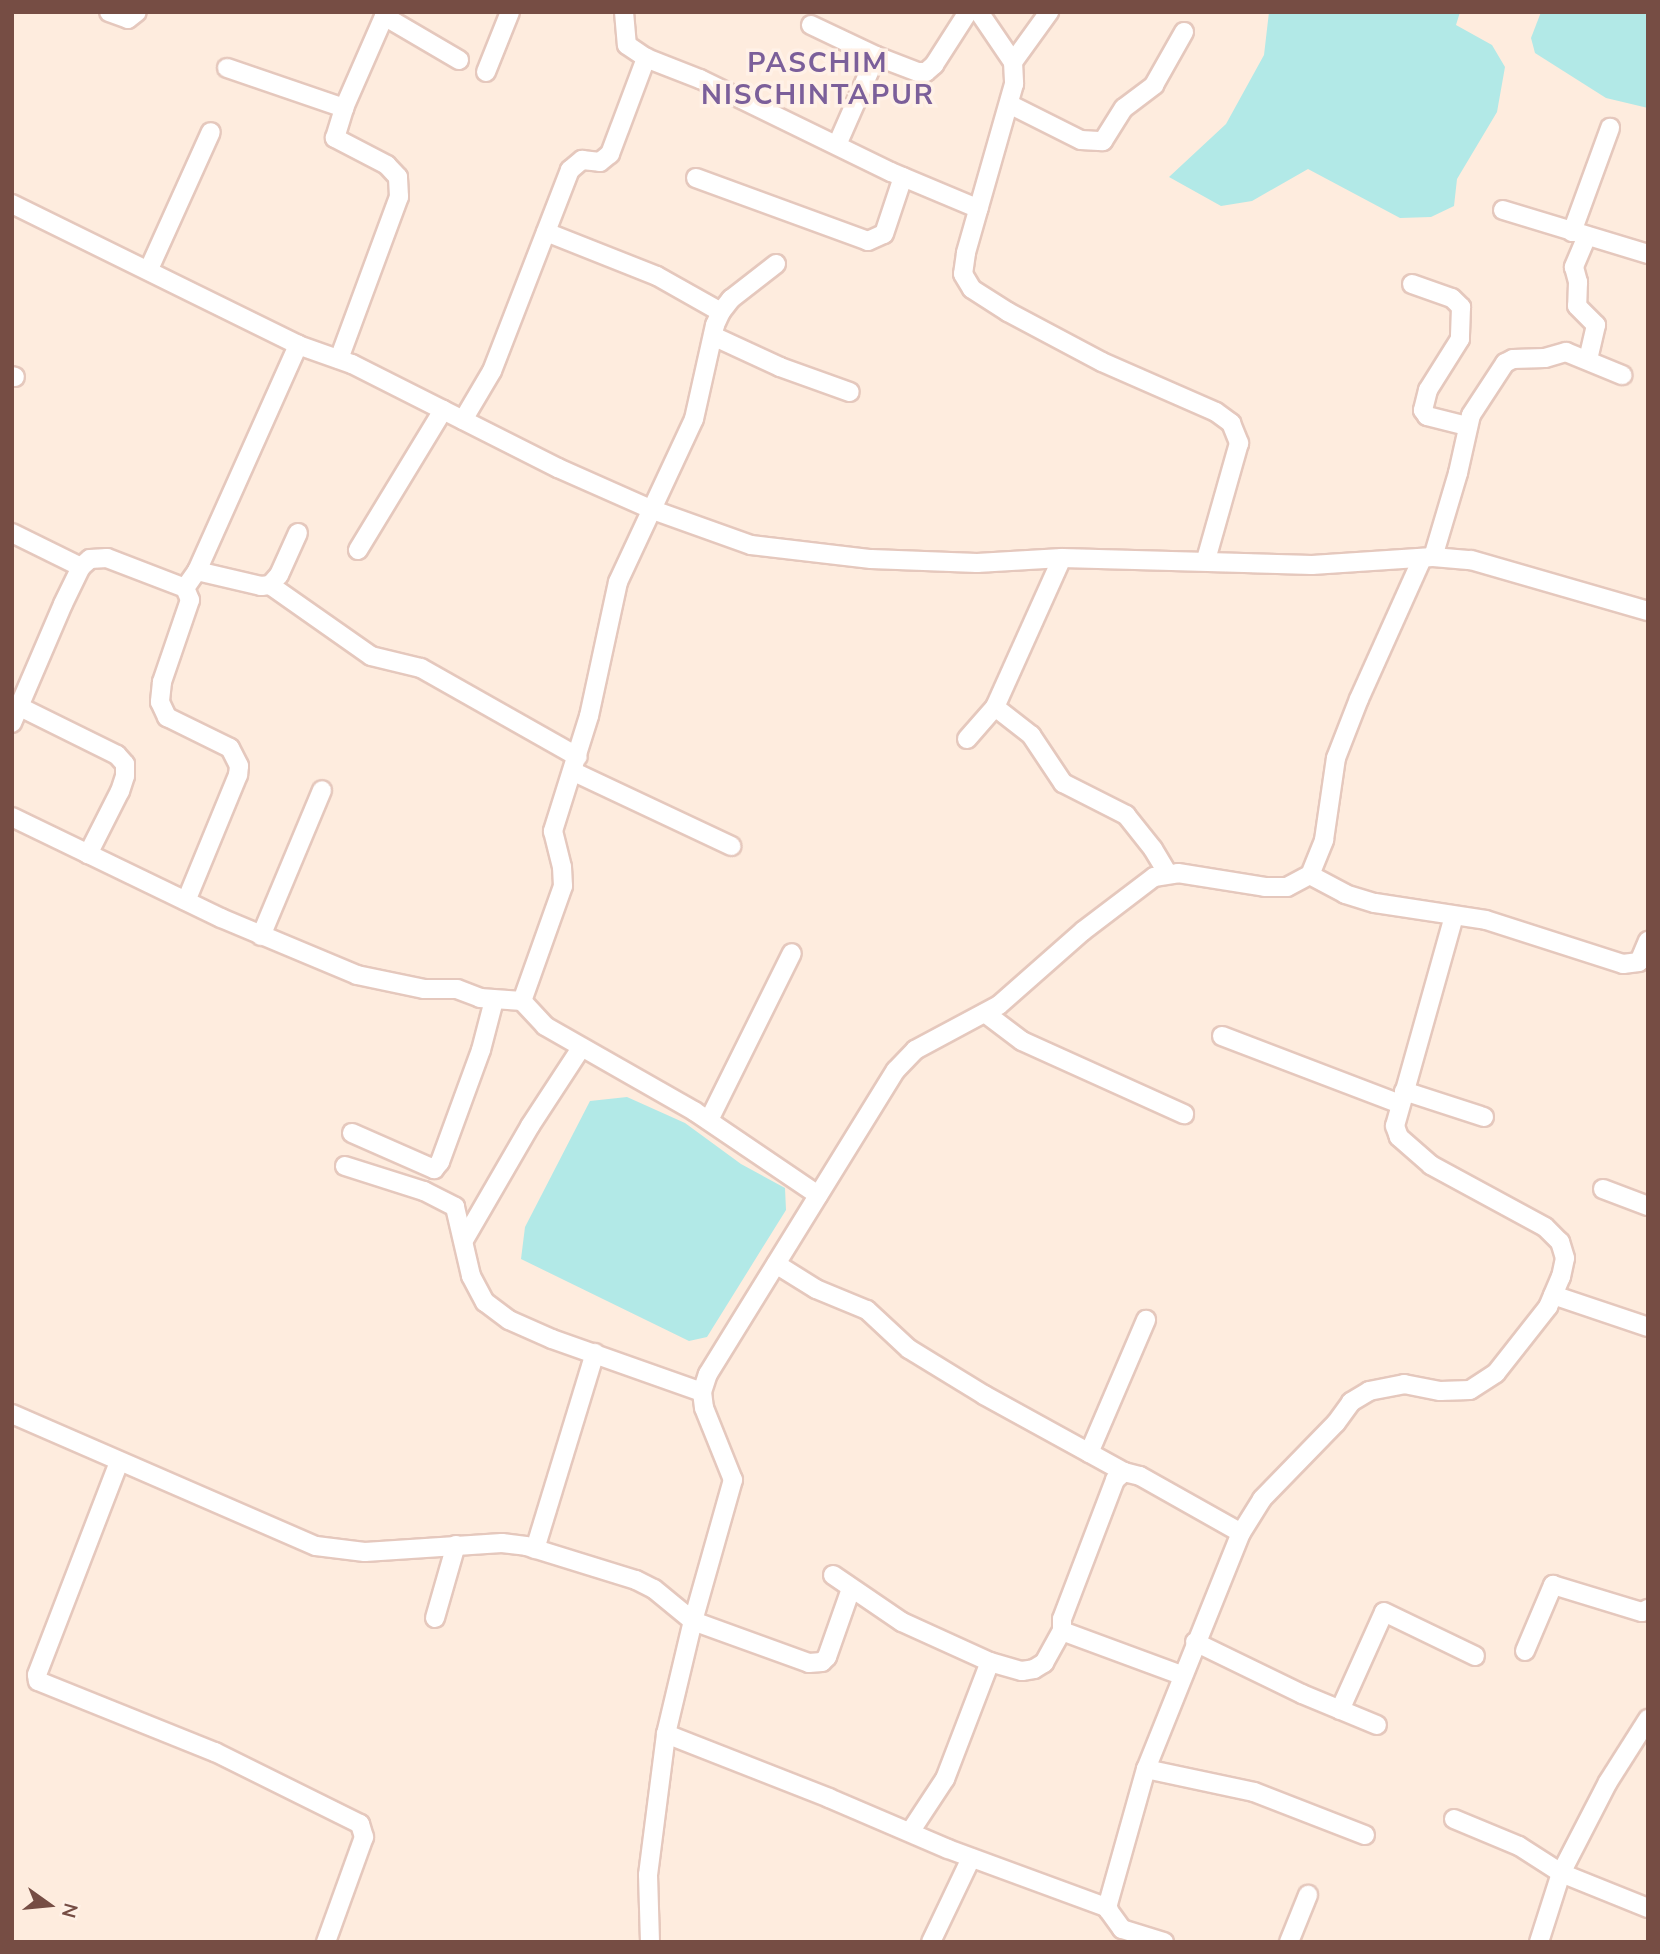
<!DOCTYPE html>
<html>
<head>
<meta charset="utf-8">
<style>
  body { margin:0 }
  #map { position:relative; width:1660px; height:1954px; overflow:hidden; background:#feecde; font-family:"Nunito Sans",sans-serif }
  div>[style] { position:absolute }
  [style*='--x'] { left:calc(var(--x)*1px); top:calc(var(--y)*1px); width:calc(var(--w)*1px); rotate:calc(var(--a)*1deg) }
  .water>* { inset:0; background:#b2e9e7 }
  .roads { filter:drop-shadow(2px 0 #e5c8bd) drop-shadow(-2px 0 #e5c8bd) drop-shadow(0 2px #e5c8bd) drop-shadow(0 -2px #e5c8bd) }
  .street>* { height:18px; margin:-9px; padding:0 9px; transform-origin:9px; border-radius:9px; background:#fff }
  span { translate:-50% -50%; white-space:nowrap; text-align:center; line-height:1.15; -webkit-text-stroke:7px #fff1e7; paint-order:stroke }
  .district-label { font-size:28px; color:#7b5f9a; font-weight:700; letter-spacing:2px }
  .frame { position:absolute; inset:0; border:14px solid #764d44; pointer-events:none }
  .north { position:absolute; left:14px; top:1870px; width:70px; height:70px; -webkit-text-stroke:5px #fff1e7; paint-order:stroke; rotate:105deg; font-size:19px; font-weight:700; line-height:28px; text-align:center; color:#764d44 }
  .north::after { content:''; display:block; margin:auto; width:24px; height:32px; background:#764d44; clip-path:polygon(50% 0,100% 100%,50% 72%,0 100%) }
</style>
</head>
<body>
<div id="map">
  <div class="water">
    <div style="clip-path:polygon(1269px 12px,1460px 12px,1456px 25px,1492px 45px,1505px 67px,1497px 112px,1457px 179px,1454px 206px,1431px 217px,1400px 218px,1308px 169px,1252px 201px,1221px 206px,1169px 177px,1226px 124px,1264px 55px)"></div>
    <div style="clip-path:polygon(1541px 12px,1648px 12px,1648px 108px,1606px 98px,1535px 53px,1531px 38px)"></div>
    <div style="clip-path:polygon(627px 1097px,685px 1123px,741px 1164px,785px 1188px,786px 1210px,707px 1337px,689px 1341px,521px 1259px,525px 1227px,590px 1101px)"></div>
  </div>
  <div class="roads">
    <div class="street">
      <div style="--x:109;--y:12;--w:20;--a:20"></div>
      <div style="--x:128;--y:19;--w:11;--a:-38"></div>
      <div style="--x:624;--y:12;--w:33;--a:85"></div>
      <div style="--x:627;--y:45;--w:23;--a:34"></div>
      <div style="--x:646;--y:58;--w:58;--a:21.3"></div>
      <div style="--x:700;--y:79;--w:212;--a:26"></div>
      <div style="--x:891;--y:172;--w:95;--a:22.8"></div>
      <div style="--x:979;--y:12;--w:60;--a:55.8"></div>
      <div style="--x:1013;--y:62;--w:22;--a:87"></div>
      <div style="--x:1014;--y:84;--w:176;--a:105.9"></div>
      <div style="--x:966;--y:253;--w:21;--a:98"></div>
      <div style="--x:963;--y:274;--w:17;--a:59"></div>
      <div style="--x:972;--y:289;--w:43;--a:32.6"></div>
      <div style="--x:1008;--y:312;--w:106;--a:28"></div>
      <div style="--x:1102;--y:362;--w:124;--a:23.7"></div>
      <div style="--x:1216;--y:412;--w:19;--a:36"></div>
      <div style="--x:1231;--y:423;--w:22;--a:68"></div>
      <div style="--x:1239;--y:443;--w:122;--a:105.8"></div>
      <div style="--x:384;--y:16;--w:87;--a:30.4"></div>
      <div style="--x:811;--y:25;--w:72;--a:25.5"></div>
      <div style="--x:876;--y:56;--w:45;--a:20.9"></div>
      <div style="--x:918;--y:72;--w:8;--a:0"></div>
      <div style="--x:926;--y:72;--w:11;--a:-41"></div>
      <div style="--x:934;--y:65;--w:63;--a:-57.3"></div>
      <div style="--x:1013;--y:62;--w:62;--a:-54.2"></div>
      <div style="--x:227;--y:68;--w:124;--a:18.9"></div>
      <div style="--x:486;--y:72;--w:65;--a:-68.2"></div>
      <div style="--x:1011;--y:105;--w:78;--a:26.6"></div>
      <div style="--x:1081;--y:140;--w:22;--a:3"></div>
      <div style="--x:1103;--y:141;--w:39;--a:-58"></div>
      <div style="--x:1124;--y:108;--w:38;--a:-37"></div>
      <div style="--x:1154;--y:85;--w:61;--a:-60.5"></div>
      <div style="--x:837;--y:145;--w:97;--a:-66.3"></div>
      <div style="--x:696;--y:178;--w:183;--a:20.1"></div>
      <div style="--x:868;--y:241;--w:17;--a:-24"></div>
      <div style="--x:884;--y:234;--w:60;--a:-71.6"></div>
      <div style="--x:12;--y:204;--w:319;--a:26.2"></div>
      <div style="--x:298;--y:345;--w:57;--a:19.4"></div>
      <div style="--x:352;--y:364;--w:231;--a:26.8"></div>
      <div style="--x:558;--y:468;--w:104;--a:23.9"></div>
      <div style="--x:653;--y:510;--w:104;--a:19.7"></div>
      <div style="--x:751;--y:545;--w:121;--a:6.7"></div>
      <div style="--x:871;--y:559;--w:106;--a:2.2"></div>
      <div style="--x:977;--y:563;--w:85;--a:-3.4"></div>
      <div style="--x:1062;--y:558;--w:250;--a:1.6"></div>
      <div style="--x:1312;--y:565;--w:121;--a:-3.8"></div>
      <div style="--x:1433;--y:557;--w:38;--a:5"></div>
      <div style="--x:1471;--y:560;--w:184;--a:16.1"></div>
      <div style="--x:1503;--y:210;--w:152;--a:16.9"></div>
      <div style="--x:546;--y:232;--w:119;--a:21.6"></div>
      <div style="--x:657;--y:276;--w:73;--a:29.4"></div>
      <div style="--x:1572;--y:232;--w:111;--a:-69.9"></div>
      <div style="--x:1587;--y:236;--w:34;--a:113"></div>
      <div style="--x:1574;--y:267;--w:16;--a:75"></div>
      <div style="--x:1578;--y:282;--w:24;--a:92"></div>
      <div style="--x:1577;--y:306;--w:27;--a:45"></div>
      <div style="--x:1596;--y:325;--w:36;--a:103"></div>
      <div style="--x:776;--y:264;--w:57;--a:142.1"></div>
      <div style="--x:731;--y:299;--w:16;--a:128"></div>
      <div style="--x:721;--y:312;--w:14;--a:115"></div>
      <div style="--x:715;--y:325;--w:96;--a:102.6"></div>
      <div style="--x:694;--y:419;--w:180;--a:115"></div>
      <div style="--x:618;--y:582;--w:137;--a:102.2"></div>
      <div style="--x:589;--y:716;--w:121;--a:107.4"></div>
      <div style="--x:553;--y:831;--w:37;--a:76"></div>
      <div style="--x:562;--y:867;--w:19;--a:87"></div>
      <div style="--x:563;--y:886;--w:122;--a:109.6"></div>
      <div style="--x:522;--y:1001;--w:34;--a:47"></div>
      <div style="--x:545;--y:1026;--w:172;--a:29.7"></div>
      <div style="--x:694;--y:1111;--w:150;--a:34.1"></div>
      <div style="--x:149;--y:269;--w:150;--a:-65.7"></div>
      <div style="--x:1412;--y:284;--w:42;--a:19.3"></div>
      <div style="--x:1452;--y:298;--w:13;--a:45"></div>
      <div style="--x:1461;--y:307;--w:32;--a:92"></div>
      <div style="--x:1460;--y:339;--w:60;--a:122.1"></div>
      <div style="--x:1428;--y:390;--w:21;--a:104"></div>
      <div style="--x:1423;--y:410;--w:7;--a:56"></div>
      <div style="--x:1427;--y:416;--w:41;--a:14"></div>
      <div style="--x:713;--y:336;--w:74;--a:24.8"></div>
      <div style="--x:780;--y:367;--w:74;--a:19.7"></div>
      <div style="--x:339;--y:359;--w:173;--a:-69.7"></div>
      <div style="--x:399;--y:197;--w:20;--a:-93"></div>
      <div style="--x:398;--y:177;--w:16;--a:-133"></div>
      <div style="--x:387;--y:165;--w:59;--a:-152.6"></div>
      <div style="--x:335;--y:138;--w:31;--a:-73"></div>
      <div style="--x:344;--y:108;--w:105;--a:-66.4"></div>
      <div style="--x:12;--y:376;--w:3;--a:18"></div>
      <div style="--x:463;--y:420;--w:57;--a:-59.4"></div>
      <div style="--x:492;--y:371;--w:216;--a:-68.8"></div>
      <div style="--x:570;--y:170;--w:16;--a:-40"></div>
      <div style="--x:582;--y:160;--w:18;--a:6"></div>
      <div style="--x:600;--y:162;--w:13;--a:-39"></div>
      <div style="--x:610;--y:154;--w:103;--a:-69.4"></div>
      <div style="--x:12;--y:533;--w:77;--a:26.2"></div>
      <div style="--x:358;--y:550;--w:164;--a:-58.7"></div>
      <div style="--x:1433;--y:557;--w:88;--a:-73.4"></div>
      <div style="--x:1458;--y:473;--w:59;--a:-77.4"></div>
      <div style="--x:1471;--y:415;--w:62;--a:-56.8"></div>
      <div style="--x:1505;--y:363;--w:9;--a:-27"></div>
      <div style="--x:1513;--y:359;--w:32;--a:-2"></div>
      <div style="--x:1545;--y:358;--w:22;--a:-16"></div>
      <div style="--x:1566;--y:352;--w:61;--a:22.3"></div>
      <div style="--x:197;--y:571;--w:248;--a:-65.9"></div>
      <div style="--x:270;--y:585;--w:123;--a:35.1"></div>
      <div style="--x:371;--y:656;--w:51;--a:13.5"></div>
      <div style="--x:421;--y:668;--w:180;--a:29.5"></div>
      <div style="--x:185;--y:588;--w:13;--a:67"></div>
      <div style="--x:190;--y:600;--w:87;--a:108.9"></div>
      <div style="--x:162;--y:682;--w:20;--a:96"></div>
      <div style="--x:160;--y:702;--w:17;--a:65"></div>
      <div style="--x:167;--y:717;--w:70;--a:26.2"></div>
      <div style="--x:230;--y:748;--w:20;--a:63"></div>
      <div style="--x:239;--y:766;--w:9;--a:96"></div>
      <div style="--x:238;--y:775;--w:136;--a:112.4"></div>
      <div style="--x:20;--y:707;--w:108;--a:26.3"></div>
      <div style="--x:117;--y:755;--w:12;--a:48"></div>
      <div style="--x:125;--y:764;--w:12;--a:90"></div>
      <div style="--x:125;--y:776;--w:16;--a:108"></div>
      <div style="--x:120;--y:791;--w:71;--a:116.9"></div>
      <div style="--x:995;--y:707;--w:46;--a:37.9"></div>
      <div style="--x:1031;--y:735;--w:58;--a:56.3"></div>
      <div style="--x:1063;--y:783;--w:71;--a:26.9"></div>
      <div style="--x:1126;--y:815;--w:43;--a:51.5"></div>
      <div style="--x:1153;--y:849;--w:27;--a:59"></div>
      <div style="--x:12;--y:723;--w:129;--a:-66.8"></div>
      <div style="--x:63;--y:604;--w:41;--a:-64.1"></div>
      <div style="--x:81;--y:567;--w:12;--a:-42"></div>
      <div style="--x:90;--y:559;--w:17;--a:-3"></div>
      <div style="--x:107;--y:558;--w:84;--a:21"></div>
      <div style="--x:185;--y:588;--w:21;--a:-55"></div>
      <div style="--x:197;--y:571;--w:66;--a:13.2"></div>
      <div style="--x:261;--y:586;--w:9;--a:-6"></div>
      <div style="--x:270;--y:585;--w:13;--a:-48"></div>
      <div style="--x:279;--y:575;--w:46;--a:-65.7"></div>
      <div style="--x:967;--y:739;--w:43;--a:-48.8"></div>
      <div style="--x:995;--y:707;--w:163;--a:-65.8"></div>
      <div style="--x:574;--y:772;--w:174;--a:25.2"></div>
      <div style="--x:12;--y:817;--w:232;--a:25.8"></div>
      <div style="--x:221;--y:918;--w:147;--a:22.7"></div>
      <div style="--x:357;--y:975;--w:68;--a:11.8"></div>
      <div style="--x:424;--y:989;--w:33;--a:0"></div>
      <div style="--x:457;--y:989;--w:25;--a:21"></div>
      <div style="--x:480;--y:998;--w:42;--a:4.1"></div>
      <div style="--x:1310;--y:875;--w:40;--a:28"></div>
      <div style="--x:1345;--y:894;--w:31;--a:17"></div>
      <div style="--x:1375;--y:903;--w:112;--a:8.7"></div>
      <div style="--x:1486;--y:920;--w:144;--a:17.8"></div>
      <div style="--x:1623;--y:964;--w:16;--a:-7"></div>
      <div style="--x:1639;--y:962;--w:23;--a:-67"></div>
      <div style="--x:261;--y:936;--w:158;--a:-67.3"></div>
      <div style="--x:985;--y:1013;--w:46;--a:37.1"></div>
      <div style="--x:1022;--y:1041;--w:178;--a:24.3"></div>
      <div style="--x:1222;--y:1036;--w:191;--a:20.9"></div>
      <div style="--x:1404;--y:1091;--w:84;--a:18"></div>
      <div style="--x:709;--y:1120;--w:186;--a:-63.6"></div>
      <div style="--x:352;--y:1133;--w:90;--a:23.7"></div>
      <div style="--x:434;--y:1169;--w:9;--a:-49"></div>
      <div style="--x:440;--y:1162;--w:119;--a:-69.9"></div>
      <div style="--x:481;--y:1050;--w:52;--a:-75.4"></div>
      <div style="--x:345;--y:1166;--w:83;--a:17.6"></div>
      <div style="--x:424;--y:1191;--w:35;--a:27"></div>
      <div style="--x:455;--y:1207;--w:71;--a:76.9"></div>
      <div style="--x:471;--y:1276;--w:30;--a:62"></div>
      <div style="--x:485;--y:1302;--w:30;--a:37"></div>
      <div style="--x:509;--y:1320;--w:47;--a:23.8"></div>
      <div style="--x:552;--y:1339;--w:159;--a:19.5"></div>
      <div style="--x:1603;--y:1189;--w:48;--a:20.7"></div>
      <div style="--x:464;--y:1240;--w:132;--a:-59.9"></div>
      <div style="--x:530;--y:1126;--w:93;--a:-56.8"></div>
      <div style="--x:776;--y:1264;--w:47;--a:32"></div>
      <div style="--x:816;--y:1289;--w:55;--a:22.4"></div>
      <div style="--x:867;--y:1310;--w:57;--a:42.9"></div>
      <div style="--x:909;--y:1349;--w:88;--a:31.5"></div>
      <div style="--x:984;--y:1395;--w:160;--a:28.8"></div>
      <div style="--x:1553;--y:1295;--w:100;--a:18.6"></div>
      <div style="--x:12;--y:1414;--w:331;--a:23.5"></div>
      <div style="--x:316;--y:1546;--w:49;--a:7"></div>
      <div style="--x:365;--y:1552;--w:137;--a:-3.8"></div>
      <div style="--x:502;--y:1543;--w:24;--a:7"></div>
      <div style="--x:526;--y:1546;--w:115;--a:17.2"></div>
      <div style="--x:636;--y:1580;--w:20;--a:27"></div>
      <div style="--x:654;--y:1589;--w:50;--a:39.4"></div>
      <div style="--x:693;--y:1621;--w:123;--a:19.9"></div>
      <div style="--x:809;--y:1663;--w:13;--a:-4"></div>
      <div style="--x:822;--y:1662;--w:7;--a:-45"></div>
      <div style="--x:827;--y:1657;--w:72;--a:-70.6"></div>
      <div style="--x:1089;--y:1453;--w:145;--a:-66.8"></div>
      <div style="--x:119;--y:1462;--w:228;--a:111.1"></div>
      <div style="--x:37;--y:1675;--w:6;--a:81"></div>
      <div style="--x:38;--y:1681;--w:191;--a:21.9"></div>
      <div style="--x:215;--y:1752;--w:162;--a:26.4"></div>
      <div style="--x:360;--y:1824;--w:14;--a:73"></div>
      <div style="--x:364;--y:1837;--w:112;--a:109.9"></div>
      <div style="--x:535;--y:1549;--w:205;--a:-73"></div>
      <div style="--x:833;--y:1575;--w:83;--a:34.3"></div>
      <div style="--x:902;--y:1622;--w:97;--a:24.4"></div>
      <div style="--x:990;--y:1662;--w:33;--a:16"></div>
      <div style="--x:1022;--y:1671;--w:12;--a:-9"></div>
      <div style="--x:1034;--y:1669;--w:12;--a:-31"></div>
      <div style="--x:1044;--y:1663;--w:37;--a:-61"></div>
      <div style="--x:1062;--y:1631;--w:12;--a:-90"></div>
      <div style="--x:1062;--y:1619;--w:149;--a:-69.1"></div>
      <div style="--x:1115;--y:1480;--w:12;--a:-42"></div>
      <div style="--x:1124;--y:1472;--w:16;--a:14"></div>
      <div style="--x:1140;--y:1476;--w:116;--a:29.4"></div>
      <div style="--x:435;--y:1618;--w:76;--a:-74"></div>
      <div style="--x:1062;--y:1631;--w:127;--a:20.3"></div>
      <div style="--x:1195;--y:1642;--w:119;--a:25.9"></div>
      <div style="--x:1302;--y:1694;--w:81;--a:22.5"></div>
      <div style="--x:1525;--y:1651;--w:72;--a:-67"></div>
      <div style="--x:1553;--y:1585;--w:93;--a:16.9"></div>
      <div style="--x:1642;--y:1612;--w:7;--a:-27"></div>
      <div style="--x:1340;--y:1710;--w:107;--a:-65.8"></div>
      <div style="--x:1384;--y:1612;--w:101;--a:25.8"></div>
      <div style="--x:666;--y:1734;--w:175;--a:21.4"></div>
      <div style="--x:829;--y:1798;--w:129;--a:23.2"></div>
      <div style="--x:948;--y:1849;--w:171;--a:20.2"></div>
      <div style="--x:1146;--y:1769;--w:110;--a:12"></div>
      <div style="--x:1254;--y:1792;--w:119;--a:21.2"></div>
      <div style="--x:1454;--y:1819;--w:70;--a:22.6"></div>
      <div style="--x:1519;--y:1846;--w:50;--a:32.7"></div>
      <div style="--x:1561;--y:1873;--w:102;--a:-62.7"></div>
      <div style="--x:1608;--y:1782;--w:75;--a:-57.6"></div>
      <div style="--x:910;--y:1832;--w:64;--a:-56.6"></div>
      <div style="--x:945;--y:1779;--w:125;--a:-69"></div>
      <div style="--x:650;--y:1942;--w:67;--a:-91.7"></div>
      <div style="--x:648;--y:1875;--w:142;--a:-82.7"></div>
      <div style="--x:666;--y:1734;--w:116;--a:-76.6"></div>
      <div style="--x:693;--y:1621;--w:147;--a:-74.2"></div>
      <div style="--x:733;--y:1480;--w:78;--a:-111.9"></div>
      <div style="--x:704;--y:1408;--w:16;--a:-97"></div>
      <div style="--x:702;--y:1392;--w:19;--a:-72"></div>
      <div style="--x:708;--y:1374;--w:357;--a:-58.3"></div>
      <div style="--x:896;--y:1070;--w:28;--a:-46"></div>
      <div style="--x:915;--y:1050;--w:95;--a:-28.2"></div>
      <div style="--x:999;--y:1005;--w:112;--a:-41.4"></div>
      <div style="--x:1083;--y:931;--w:89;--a:-37.3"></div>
      <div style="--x:1154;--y:877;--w:24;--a:-9"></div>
      <div style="--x:1178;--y:873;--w:88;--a:9.1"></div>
      <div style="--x:1265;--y:887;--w:22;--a:0"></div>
      <div style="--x:1287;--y:887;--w:26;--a:-28"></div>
      <div style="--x:1310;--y:875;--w:38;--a:-68"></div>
      <div style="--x:1324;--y:840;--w:83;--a:-81.7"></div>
      <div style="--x:1336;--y:758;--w:63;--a:-68.7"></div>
      <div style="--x:1359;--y:699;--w:154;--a:-65.8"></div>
      <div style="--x:931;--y:1942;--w:93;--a:-64.5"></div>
      <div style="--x:1164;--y:1942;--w:44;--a:-162.8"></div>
      <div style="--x:1122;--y:1929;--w:24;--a:-126"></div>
      <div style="--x:1108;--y:1910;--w:6;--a:-90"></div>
      <div style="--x:1108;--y:1904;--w:140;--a:-74.3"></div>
      <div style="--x:1146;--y:1769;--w:254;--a:-68.1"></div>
      <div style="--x:1241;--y:1533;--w:40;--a:-58"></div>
      <div style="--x:1262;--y:1499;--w:106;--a:-45.8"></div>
      <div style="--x:1336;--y:1423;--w:26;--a:-54"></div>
      <div style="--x:1351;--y:1402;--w:21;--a:-31"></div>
      <div style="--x:1369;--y:1391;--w:36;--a:-11"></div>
      <div style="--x:1404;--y:1384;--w:37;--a:11"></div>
      <div style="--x:1440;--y:1391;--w:30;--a:-2"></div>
      <div style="--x:1470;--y:1390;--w:31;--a:-33"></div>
      <div style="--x:1496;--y:1373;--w:84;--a:-51.8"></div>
      <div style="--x:1548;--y:1307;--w:33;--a:-67"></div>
      <div style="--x:1561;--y:1277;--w:19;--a:-78"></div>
      <div style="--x:1565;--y:1258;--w:17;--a:-107"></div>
      <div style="--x:1560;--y:1242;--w:21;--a:-135"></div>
      <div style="--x:1545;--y:1227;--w:130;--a:-151.5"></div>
      <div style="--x:1431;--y:1165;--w:43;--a:-138.8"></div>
      <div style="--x:1399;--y:1137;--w:12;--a:-110"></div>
      <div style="--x:1395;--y:1126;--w:218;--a:-74.3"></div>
      <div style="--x:1289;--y:1942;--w:51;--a:-68"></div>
      <div style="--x:1539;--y:1942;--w:72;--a:-72.3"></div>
      <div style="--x:1561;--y:1873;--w:94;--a:21.9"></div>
    </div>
  </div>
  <div class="district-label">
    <span style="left:818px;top:79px">PASCHIM<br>NISCHINTAPUR</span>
  </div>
  <div class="frame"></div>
  <div class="north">N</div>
</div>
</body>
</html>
